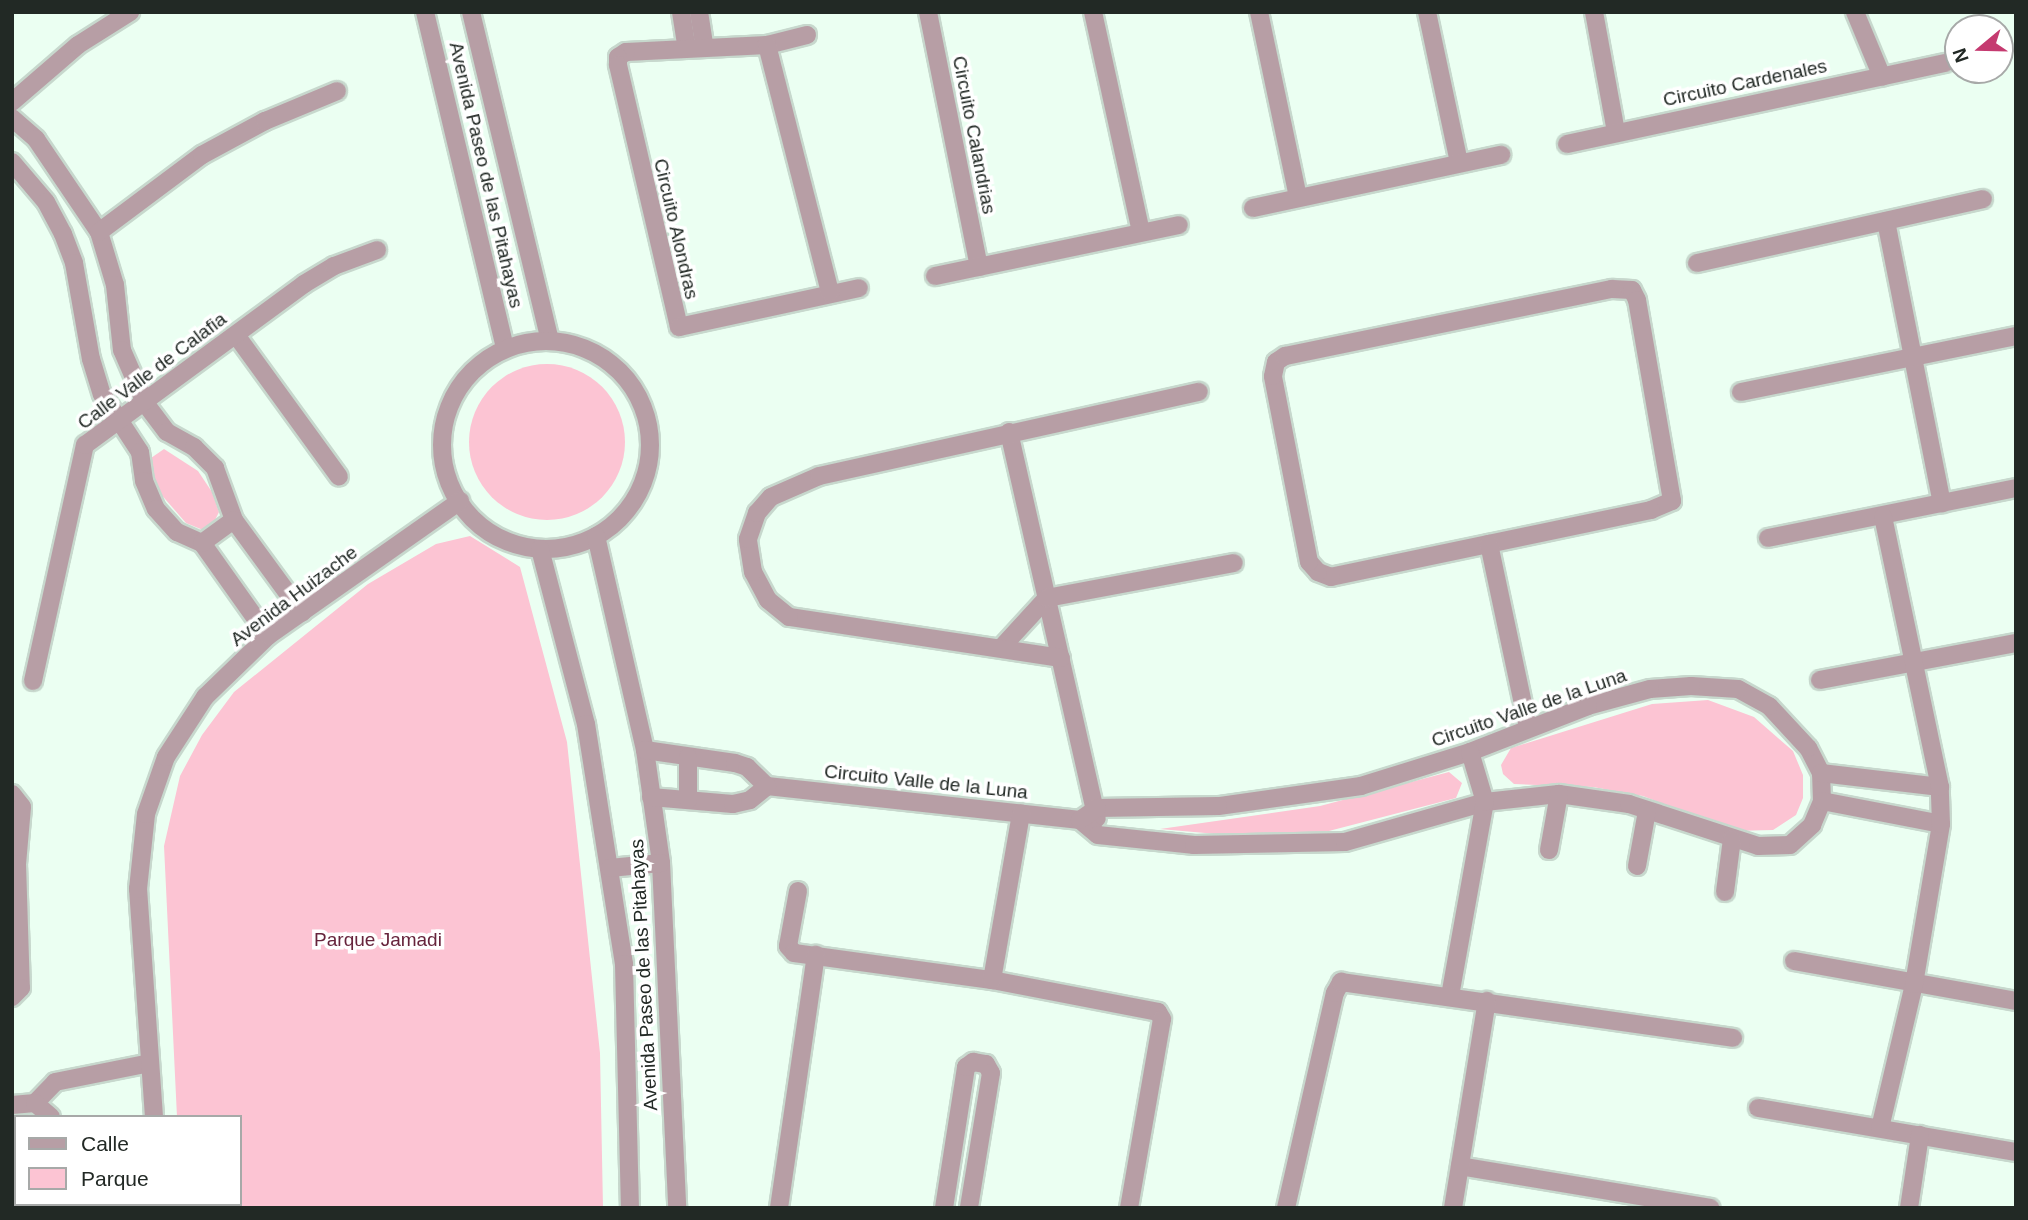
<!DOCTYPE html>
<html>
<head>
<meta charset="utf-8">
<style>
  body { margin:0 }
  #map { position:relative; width:2028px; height:1220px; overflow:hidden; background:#ebfff2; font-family:Helvetica,sans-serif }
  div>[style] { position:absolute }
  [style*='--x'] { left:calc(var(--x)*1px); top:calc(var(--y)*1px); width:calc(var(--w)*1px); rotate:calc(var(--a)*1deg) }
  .green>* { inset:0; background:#fcc4d3 }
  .round { border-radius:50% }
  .roads { filter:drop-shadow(2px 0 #c7d8cd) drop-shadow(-2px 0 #c7d8cd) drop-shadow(0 2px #c7d8cd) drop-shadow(0 -2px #c7d8cd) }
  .minor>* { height:18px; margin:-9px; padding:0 9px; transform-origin:9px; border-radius:9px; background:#b79ea5 }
  .minor>.ring { margin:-9px; padding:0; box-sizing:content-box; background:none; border:18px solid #b79ea5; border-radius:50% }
  span { translate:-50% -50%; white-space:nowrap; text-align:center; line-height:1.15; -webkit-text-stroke:7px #fff; paint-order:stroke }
  .street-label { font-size:19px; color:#222925 }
  .park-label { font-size:19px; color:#66243c }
  .frame { position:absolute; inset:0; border:14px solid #222925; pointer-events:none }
  .legend { position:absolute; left:14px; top:1115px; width:228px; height:91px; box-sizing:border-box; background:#fff; border:2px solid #a7a9a8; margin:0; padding:9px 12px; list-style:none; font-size:21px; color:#222925 }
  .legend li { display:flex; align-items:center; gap:14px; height:35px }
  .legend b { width:35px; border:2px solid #a7a9a8 }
  .north { position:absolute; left:1944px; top:14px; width:70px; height:70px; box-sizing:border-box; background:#fff; border:2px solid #a7a9a8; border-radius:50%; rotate:251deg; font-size:19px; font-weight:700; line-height:28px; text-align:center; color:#222925 }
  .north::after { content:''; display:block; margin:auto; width:24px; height:32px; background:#c53a70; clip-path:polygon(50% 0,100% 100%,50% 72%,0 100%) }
</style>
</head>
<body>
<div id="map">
  <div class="green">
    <div class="round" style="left:469px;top:364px;width:156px;height:156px"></div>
    <div style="clip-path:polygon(164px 449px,198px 471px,212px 492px,219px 512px,211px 528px,203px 530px,186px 523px,159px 492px,150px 470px,151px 458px)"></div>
    <div style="clip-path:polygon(470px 536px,520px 567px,567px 742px,600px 1053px,603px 1208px,185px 1208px,185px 1204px,240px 1204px,240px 1117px,177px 1117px,164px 846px,180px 776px,202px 735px,234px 692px,368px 584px,436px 544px)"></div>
    <div style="clip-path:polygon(1708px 700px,1754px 717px,1793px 751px,1803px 775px,1803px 798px,1796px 815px,1773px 830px,1732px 831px,1643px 796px,1593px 787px,1514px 784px,1503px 774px,1501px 765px,1511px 748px,1652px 704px)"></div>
    <div style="clip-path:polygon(1449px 772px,1462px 783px,1456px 798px,1325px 832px,1239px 836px,1160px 829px,1320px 806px)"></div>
  </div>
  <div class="roads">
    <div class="minor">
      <div style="--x:425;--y:12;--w:346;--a:76.6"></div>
      <div style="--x:471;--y:12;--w:337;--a:76.5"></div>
      <div style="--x:681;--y:12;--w:36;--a:81"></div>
      <div style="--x:699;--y:12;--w:36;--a:81"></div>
      <div style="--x:928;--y:12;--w:260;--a:78.7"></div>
      <div style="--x:1093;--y:12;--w:225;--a:77.7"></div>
      <div style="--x:1259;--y:12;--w:189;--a:78.1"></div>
      <div style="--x:1427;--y:12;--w:153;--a:78"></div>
      <div style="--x:1594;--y:12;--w:122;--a:79.6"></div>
      <div style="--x:1855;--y:12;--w:70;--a:67.4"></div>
      <div style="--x:807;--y:35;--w:41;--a:166"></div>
      <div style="--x:767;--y:45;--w:141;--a:177.2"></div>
      <div style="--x:626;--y:52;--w:9;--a:148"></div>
      <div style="--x:618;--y:57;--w:8;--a:90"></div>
      <div style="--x:618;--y:65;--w:269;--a:76.9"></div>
      <div style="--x:679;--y:327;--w:184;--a:-12.2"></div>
      <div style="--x:767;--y:45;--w:255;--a:75.7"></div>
      <div style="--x:12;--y:102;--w:87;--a:-40.8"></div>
      <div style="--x:78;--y:45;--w:62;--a:-32.4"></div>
      <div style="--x:12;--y:118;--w:32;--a:41"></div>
      <div style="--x:36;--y:139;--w:112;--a:55.9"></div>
      <div style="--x:99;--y:232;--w:55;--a:73.2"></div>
      <div style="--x:115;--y:285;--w:65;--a:83.9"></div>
      <div style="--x:122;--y:350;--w:58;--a:66.5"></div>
      <div style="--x:145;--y:403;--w:36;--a:53"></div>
      <div style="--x:167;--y:432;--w:31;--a:29"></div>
      <div style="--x:194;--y:447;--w:30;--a:45"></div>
      <div style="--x:215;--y:468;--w:55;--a:69.9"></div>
      <div style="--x:234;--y:520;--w:115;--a:53.8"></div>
      <div style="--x:1567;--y:144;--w:387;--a:-12.1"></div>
      <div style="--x:12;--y:162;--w:52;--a:49.6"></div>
      <div style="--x:46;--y:202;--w:36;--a:62"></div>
      <div style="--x:63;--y:234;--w:31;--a:69"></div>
      <div style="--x:74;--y:263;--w:97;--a:80"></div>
      <div style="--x:91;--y:359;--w:37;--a:73"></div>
      <div style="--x:102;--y:394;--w:69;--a:56.8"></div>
      <div style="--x:140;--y:452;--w:29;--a:82"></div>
      <div style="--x:144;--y:481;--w:30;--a:67"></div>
      <div style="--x:156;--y:509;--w:31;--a:48"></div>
      <div style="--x:177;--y:532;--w:27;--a:24"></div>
      <div style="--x:202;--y:543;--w:114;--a:54.6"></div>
      <div style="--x:1253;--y:208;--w:254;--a:-12.1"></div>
      <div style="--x:1886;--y:221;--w:288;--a:78.8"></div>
      <div style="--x:99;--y:232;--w:129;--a:-36.8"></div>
      <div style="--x:202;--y:155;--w:72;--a:-28.4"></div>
      <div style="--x:265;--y:121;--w:78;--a:-22.6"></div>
      <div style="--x:1697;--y:263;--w:293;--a:-12.6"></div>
      <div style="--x:935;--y:276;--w:249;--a:-11.8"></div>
      <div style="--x:1612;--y:289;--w:20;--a:3"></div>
      <div style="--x:1632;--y:290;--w:11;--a:63"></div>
      <div style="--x:1637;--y:300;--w:204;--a:80.1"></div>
      <div style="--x:1672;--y:501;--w:23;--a:157"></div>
      <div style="--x:1651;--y:510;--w:327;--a:168.2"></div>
      <div style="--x:1331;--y:577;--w:14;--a:-159"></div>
      <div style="--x:1318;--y:572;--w:13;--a:-132"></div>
      <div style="--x:1309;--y:562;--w:189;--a:-101"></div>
      <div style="--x:1273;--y:376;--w:14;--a:-78"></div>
      <div style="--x:1276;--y:362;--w:11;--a:-34"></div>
      <div style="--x:1285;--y:356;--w:334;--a:-11.6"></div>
      <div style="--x:236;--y:335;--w:175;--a:54"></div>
      <div class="ring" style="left:442px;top:341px;width:190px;height:190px"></div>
      <div style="--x:1741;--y:392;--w:281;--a:-11.5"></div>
      <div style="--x:1009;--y:432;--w:396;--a:77.2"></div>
      <div style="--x:596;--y:536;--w:220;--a:77.1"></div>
      <div style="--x:645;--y:750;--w:114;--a:81.9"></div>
      <div style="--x:661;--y:863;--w:345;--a:87.3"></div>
      <div style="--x:1768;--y:538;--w:253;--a:-11.4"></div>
      <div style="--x:202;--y:543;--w:39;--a:-36"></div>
      <div style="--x:1489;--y:544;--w:187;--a:78"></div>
      <div style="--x:540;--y:549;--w:181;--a:75.3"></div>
      <div style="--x:586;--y:724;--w:243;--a:81"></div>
      <div style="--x:624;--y:964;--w:244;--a:88.6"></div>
      <div style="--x:1001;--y:648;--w:68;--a:-47.4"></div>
      <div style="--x:1047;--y:598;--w:190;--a:-10.6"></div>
      <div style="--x:1061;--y:658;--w:275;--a:-171.4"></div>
      <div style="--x:789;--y:617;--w:27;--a:-141"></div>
      <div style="--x:768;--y:600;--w:32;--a:-118"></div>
      <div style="--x:753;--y:572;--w:33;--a:-99"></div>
      <div style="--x:748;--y:539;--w:28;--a:-71"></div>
      <div style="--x:757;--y:513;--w:21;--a:-49"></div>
      <div style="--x:771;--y:497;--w:52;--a:-23.6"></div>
      <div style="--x:819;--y:476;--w:389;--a:-12.5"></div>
      <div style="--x:1820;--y:680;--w:199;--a:-10.7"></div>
      <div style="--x:33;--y:681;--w:242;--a:-77.6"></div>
      <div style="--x:85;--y:445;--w:272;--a:-36.3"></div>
      <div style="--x:304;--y:284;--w:35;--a:-31"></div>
      <div style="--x:334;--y:266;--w:46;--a:-20.4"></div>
      <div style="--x:645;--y:750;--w:91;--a:8.2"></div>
      <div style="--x:735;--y:763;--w:13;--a:18"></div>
      <div style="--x:747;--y:767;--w:28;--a:44"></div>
      <div style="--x:767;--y:786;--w:315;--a:6.2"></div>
      <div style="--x:1080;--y:820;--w:23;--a:40"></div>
      <div style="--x:1098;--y:835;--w:97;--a:5.9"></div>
      <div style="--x:1194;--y:845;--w:151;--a:-1.1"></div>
      <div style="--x:1345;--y:842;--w:146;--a:-15.9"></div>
      <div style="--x:1485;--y:802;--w:74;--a:-6.2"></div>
      <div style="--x:1559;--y:794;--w:71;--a:8.1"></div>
      <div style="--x:1629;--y:804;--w:136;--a:18"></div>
      <div style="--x:1758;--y:846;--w:32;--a:-2"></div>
      <div style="--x:1790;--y:845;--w:30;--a:-42"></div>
      <div style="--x:1812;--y:825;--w:26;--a:-67"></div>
      <div style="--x:1822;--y:801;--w:28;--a:-92"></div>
      <div style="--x:1821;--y:773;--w:28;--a:-117"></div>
      <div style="--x:1808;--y:748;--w:57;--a:-132.9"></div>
      <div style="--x:1769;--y:706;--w:35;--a:-151"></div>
      <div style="--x:1738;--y:689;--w:47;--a:-176.3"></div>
      <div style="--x:1691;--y:686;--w:41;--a:175.8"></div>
      <div style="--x:1650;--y:689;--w:64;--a:164.7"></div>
      <div style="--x:1588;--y:706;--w:127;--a:158.7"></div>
      <div style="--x:1470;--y:752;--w:114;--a:162.7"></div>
      <div style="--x:1361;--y:786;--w:144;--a:172"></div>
      <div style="--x:1218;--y:806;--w:121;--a:179.1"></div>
      <div style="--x:1097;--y:808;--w:21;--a:145"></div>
      <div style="--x:1821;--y:773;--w:120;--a:6.7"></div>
      <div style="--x:12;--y:794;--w:16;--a:52"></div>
      <div style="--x:22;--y:807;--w:57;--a:95"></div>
      <div style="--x:17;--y:864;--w:124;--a:88.2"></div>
      <div style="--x:21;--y:988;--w:13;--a:135"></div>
      <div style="--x:651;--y:797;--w:82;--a:4.9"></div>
      <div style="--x:733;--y:804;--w:17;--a:-13"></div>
      <div style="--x:750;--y:800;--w:22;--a:-39"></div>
      <div style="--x:688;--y:800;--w:43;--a:-90"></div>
      <div style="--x:1822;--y:801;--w:121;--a:10.9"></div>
      <div style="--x:1549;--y:850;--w:57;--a:-79.9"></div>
      <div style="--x:1637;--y:866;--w:56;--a:-79.7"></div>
      <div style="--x:610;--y:868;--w:51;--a:-5.6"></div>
      <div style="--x:798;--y:891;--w:56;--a:100.3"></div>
      <div style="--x:788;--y:946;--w:9;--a:49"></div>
      <div style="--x:794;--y:953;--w:200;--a:7.8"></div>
      <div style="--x:992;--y:980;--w:169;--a:10.9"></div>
      <div style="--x:1158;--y:1012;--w:8;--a:60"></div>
      <div style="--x:1162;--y:1019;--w:192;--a:99.9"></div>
      <div style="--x:1725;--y:892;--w:53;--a:-82.5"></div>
      <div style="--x:1794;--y:961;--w:226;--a:10.2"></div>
      <div style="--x:992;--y:980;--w:169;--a:-80.1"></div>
      <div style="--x:1450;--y:996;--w:197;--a:-79.8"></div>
      <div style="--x:1485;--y:802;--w:52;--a:-106.7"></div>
      <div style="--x:35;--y:1103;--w:29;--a:-46"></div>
      <div style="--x:55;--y:1082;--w:97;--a:-11.3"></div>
      <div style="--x:12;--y:1105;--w:23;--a:-5"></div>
      <div style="--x:35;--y:1103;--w:21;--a:41"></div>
      <div style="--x:1758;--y:1108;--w:262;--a:9.7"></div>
      <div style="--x:154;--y:1117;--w:229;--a:-94"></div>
      <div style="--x:138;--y:889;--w:75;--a:-83.9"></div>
      <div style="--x:146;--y:814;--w:60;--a:-70.7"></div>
      <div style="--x:166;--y:757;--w:72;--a:-57"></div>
      <div style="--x:205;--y:697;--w:88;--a:-44.1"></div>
      <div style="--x:268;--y:636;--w:235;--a:-35.1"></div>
      <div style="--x:1880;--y:1128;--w:148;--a:-76.7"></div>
      <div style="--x:1914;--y:984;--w:162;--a:-80.4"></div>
      <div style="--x:1941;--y:824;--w:37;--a:-92"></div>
      <div style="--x:1940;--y:787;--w:276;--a:-101.9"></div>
      <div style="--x:1460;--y:1166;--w:254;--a:9.5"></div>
      <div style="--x:35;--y:1204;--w:4;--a:90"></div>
      <div style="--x:162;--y:1204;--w:4;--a:90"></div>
      <div style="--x:779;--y:1208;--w:256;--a:-81.7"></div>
      <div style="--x:944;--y:1208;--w:143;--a:-81.1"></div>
      <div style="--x:966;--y:1067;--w:9;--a:-36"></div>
      <div style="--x:973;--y:1062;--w:13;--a:9"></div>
      <div style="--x:986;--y:1064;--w:10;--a:61"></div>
      <div style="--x:991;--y:1073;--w:137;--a:99.3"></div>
      <div style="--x:1286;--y:1208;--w:221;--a:-77.2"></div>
      <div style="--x:1335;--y:993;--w:13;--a:-61"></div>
      <div style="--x:1341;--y:982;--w:396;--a:8.1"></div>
      <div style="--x:1453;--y:1208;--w:210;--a:-80.7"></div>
      <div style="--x:1909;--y:1208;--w:74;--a:-81.4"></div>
    </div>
  </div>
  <div class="street-label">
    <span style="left:1745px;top:83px;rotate:-12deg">Circuito Cardenales</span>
    <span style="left:974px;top:135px;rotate:79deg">Circuito Calandrias</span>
    <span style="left:486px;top:175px;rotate:77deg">Avenida Paseo de las Pitahayas</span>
    <span style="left:676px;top:229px;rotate:77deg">Circuito Alondras</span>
    <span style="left:152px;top:371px;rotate:-37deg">Calle Valle de Calafia</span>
    <span style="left:294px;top:596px;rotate:-37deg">Avenida Huizache</span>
    <span style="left:1529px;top:708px;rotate:-19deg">Circuito Valle de la Luna</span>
    <span style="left:926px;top:782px;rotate:6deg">Circuito Valle de la Luna</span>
    <span style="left:644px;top:975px;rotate:-93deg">Avenida Paseo de las Pitahayas</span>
  </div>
  <div class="park-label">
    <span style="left:378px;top:940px">Parque Jamadi</span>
  </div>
  <div class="frame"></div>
  <ul class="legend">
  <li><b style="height:9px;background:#b79ea5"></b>Calle</li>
  <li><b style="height:19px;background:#fcc4d3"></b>Parque</li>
  </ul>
  <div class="north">N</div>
</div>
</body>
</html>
